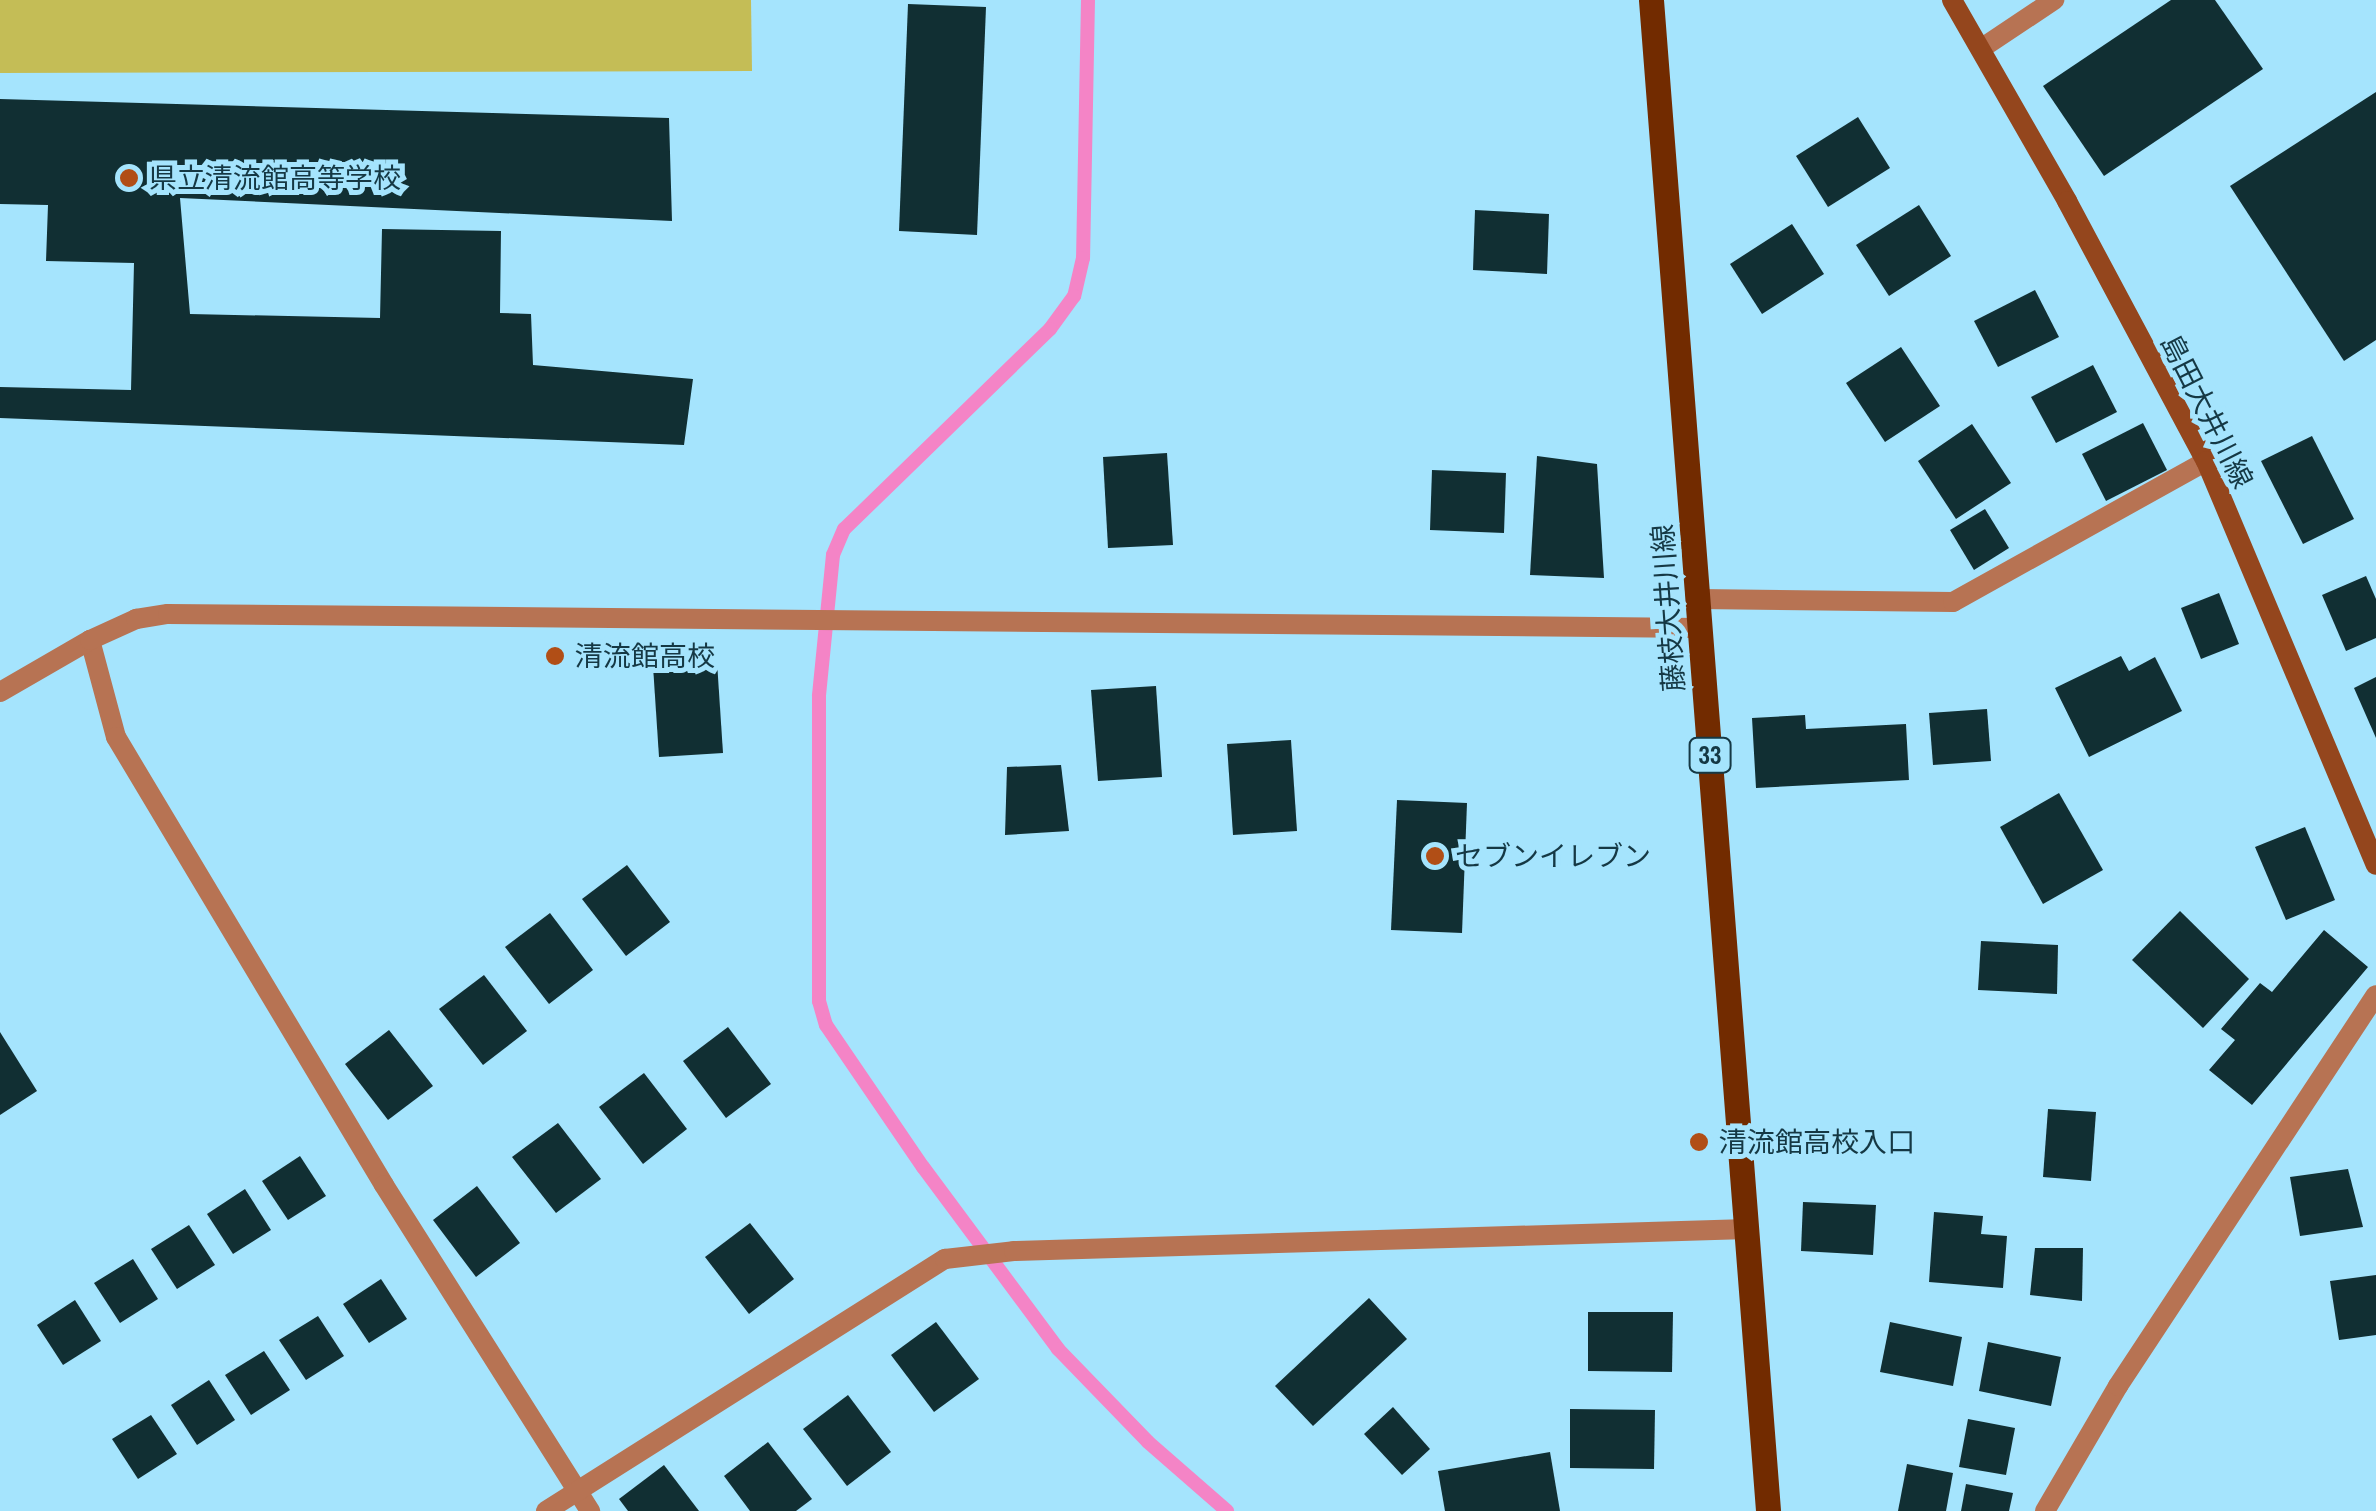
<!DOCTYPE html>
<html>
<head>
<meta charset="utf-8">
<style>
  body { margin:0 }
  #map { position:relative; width:2376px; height:1511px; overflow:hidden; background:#a5e4fd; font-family:"Archivo Narrow","Noto Sans JP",sans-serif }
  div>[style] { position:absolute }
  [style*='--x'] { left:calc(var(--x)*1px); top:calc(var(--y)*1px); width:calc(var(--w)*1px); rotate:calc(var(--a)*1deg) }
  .green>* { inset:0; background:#c4bd56 }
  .stream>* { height:14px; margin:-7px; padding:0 7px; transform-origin:7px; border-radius:7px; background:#f484c6 }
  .building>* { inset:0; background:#112f33 }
  .minor>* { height:20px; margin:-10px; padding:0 10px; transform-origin:10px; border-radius:10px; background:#b77353 }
  .tertiary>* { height:20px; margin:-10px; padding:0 10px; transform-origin:10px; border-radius:10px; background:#b77353 }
  .secondary>* { height:20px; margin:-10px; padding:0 10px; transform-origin:10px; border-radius:10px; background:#94461d }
  .primary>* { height:25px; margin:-12.5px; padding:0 12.5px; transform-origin:12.5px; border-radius:12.5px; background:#722b00 }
  .dots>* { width:28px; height:28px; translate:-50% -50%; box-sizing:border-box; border:5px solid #a5e4fd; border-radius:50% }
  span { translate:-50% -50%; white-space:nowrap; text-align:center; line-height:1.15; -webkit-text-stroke:10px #a5e4fd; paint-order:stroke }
  .shield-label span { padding:2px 8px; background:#a5e4fd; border:2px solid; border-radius:8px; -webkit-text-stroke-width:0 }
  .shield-label { font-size:25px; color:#153844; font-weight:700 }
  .poi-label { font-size:28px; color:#153844 }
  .left { translate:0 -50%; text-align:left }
  .street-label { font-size:28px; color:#153844 }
</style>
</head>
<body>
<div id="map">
  <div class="green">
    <div style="clip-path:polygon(0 0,751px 0,752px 71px,0 73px)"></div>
  </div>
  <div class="stream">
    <div style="--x:1088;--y:0;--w:258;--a:91.1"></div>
    <div style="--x:1083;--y:258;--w:39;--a:103"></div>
    <div style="--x:1074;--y:296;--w:41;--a:126"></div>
    <div style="--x:1050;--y:329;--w:287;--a:135.8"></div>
    <div style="--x:844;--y:529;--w:28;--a:113"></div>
    <div style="--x:833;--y:555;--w:142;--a:95.7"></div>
    <div style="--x:819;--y:696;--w:305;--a:90"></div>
    <div style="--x:819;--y:1001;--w:25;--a:74"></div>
    <div style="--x:826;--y:1025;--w:172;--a:55.7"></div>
    <div style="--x:923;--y:1167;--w:227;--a:53.4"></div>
    <div style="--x:1058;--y:1349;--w:129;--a:45.9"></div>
    <div style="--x:1148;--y:1442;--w:105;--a:41.1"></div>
  </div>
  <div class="building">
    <div style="clip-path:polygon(2171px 0,2215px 0,2263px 69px,2104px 176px,2043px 86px)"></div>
    <div style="clip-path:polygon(908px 4px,986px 7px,977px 235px,899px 231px)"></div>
    <div style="clip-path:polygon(2376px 92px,2376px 340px,2344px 361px,2230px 186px)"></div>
    <div style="clip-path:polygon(0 99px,669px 118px,672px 221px,180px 198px,190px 314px,380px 318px,382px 229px,501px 231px,500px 313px,531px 314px,533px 365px,693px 379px,684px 445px,0 418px,0 387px,131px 390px,134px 263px,46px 261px,48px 205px,0 204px)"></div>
    <div style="clip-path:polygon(1858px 117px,1890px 168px,1828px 207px,1796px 156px)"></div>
    <div style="clip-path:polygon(1919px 205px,1951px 256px,1889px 296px,1856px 245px)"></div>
    <div style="clip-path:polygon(1475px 210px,1549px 214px,1547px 274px,1473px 270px)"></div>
    <div style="clip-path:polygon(1792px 224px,1824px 274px,1762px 314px,1730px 264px)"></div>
    <div style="clip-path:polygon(2035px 290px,2059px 337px,1998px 367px,1974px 321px)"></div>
    <div style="clip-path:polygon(1901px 347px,1940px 406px,1885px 442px,1846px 383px)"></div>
    <div style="clip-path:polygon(2093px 365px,2117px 412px,2056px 443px,2031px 397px)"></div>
    <div style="clip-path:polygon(2143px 423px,2167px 470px,2106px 501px,2082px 454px)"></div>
    <div style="clip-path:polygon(1972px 424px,2011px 483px,1956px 519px,1918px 461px)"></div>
    <div style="clip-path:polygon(2312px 436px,2354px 519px,2303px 544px,2261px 461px)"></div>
    <div style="clip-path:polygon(1167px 453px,1173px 545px,1108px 548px,1103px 457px)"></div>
    <div style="clip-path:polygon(1537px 456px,1597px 464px,1604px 578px,1530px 575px)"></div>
    <div style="clip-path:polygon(1432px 470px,1506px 473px,1504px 533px,1430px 530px)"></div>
    <div style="clip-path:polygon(1985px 509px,2009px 548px,1974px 570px,1950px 530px)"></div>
    <div style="clip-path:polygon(2366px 576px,2376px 599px,2376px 638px,2346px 651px,2322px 595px)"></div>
    <div style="clip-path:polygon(2219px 593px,2239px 644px,2201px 659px,2181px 608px)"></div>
    <div style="clip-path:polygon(2121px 656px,2129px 671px,2155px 657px,2182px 711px,2089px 757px,2055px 688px)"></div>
    <div style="clip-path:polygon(717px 662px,723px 753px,659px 757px,653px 666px)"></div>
    <div style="clip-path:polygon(2376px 677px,2376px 738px,2354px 688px)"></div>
    <div style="clip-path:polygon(1156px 686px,1162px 777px,1098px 781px,1091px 690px)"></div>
    <div style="clip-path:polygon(1987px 709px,1991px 761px,1933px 765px,1929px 713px)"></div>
    <div style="clip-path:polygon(1805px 715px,1806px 729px,1906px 724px,1909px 780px,1756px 788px,1752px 718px)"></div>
    <div style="clip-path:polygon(1291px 740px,1297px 831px,1233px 835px,1227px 744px)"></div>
    <div style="clip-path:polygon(1061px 765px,1069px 831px,1005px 835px,1007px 767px)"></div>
    <div style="clip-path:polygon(2059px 793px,2103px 870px,2043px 904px,2000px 827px)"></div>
    <div style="clip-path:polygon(1397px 800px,1467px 803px,1462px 933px,1391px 930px)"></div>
    <div style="clip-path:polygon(2305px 827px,2335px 900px,2286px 920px,2255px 847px)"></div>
    <div style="clip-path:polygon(627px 865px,670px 922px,626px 956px,582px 899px)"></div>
    <div style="clip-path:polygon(2180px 911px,2249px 979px,2203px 1028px,2132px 960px)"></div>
    <div style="clip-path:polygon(550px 913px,593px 970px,549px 1004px,505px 947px)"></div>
    <div style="clip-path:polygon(2324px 930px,2368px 967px,2252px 1105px,2209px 1070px,2235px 1040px,2221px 1029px,2260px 983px,2272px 992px)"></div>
    <div style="clip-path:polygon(1981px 941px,2058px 945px,2057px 994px,1978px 990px)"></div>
    <div style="clip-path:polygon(484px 975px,527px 1031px,483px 1065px,439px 1009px)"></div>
    <div style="clip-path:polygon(728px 1027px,771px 1084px,726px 1118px,683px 1061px)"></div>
    <div style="clip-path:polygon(389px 1030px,433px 1086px,388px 1120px,345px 1064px)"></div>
    <div style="clip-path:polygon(0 1032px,37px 1091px,0 1115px)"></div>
    <div style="clip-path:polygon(644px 1073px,687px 1129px,643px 1164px,599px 1107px)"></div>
    <div style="clip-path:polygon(2048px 1109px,2096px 1112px,2091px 1181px,2043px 1177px)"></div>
    <div style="clip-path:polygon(558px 1123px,601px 1179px,556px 1213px,512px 1157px)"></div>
    <div style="clip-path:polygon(300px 1156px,326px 1196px,288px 1220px,262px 1181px)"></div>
    <div style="clip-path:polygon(2348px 1169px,2363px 1227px,2300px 1236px,2290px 1177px)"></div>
    <div style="clip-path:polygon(477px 1186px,520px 1243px,476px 1277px,433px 1220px)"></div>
    <div style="clip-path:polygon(245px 1189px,271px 1230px,233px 1254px,207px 1214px)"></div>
    <div style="clip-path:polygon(1803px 1202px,1876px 1205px,1873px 1255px,1801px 1251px)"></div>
    <div style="clip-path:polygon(1934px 1212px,1983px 1216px,1981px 1234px,2007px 1236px,2003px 1288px,1929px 1282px)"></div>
    <div style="clip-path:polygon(750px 1223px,794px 1279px,749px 1314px,705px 1257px)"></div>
    <div style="clip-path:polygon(189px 1225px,215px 1265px,177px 1289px,151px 1249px)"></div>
    <div style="clip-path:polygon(2035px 1248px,2083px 1248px,2082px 1301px,2030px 1295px)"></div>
    <div style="clip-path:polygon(133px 1259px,158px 1299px,120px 1323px,94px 1283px)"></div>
    <div style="clip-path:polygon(2376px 1275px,2376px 1335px,2339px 1340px,2330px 1281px)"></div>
    <div style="clip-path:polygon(381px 1279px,407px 1319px,369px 1343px,343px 1304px)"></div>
    <div style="clip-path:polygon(1369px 1298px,1407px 1339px,1313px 1426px,1275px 1386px)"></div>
    <div style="clip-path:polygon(75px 1300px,101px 1341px,63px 1365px,37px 1325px)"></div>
    <div style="clip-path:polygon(1588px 1312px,1673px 1312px,1672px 1372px,1588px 1371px)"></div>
    <div style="clip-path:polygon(318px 1316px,344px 1356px,306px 1380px,279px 1340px)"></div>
    <div style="clip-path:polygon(936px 1322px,979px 1379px,934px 1412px,891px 1355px)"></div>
    <div style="clip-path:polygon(1890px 1322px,1962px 1337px,1953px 1386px,1880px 1372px)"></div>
    <div style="clip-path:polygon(1988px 1342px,2061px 1357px,2051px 1406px,1979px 1391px)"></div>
    <div style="clip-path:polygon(264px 1351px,290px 1390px,251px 1415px,225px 1375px)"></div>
    <div style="clip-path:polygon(209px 1380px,235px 1420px,197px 1445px,171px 1405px)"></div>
    <div style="clip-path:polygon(848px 1395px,891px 1452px,847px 1486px,803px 1429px)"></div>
    <div style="clip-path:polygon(1393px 1407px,1430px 1449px,1402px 1475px,1364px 1434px)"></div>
    <div style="clip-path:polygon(1570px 1409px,1655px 1410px,1654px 1469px,1570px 1468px)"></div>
    <div style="clip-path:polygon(151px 1415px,177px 1454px,138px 1479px,112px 1439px)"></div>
    <div style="clip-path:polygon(1968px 1419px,2015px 1428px,2006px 1475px,1959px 1467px)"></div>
    <div style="clip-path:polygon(768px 1442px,812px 1499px,796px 1511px,750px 1511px,724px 1476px)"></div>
    <div style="clip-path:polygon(1550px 1452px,1560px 1511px,1445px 1511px,1438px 1471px)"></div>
    <div style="clip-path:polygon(1907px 1464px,1953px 1473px,1946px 1511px,1898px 1511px)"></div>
    <div style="clip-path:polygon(664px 1465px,699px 1511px,628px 1511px,619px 1499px)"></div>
    <div style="clip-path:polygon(1966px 1484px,2013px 1493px,2009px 1511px,1961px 1511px)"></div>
  </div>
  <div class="minor">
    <div style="--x:1982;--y:48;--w:87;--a:-33.7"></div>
    <div style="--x:1698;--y:599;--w:255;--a:0.7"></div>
    <div style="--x:1953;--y:602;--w:290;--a:-29.1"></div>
    <div style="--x:90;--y:640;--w:100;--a:75"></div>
    <div style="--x:116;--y:737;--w:522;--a:59.11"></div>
    <div style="--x:384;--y:1185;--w:386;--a:57.7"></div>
    <div style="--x:546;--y:1511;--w:472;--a:-32.3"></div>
    <div style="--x:945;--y:1259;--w:69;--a:-6.6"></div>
    <div style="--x:1014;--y:1251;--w:734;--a:-1.72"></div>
    <div style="--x:2045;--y:1511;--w:145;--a:-59.7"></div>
    <div style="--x:2118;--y:1386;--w:468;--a:-56.6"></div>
  </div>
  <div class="tertiary">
    <div style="--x:0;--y:692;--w:104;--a:-30"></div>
    <div style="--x:90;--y:640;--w:51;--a:-24.5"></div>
    <div style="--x:136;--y:619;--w:32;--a:-9"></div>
    <div style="--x:168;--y:614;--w:1532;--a:0.52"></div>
  </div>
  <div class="secondary">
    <div style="--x:1952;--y:0;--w:232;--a:60.2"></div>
    <div style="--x:2067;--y:201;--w:295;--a:61.9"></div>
    <div style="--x:2206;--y:461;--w:438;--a:67.2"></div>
  </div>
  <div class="primary">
    <div style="--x:1651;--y:0;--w:1516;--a:85.57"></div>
  </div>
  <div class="dots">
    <div style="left:129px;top:178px;background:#b14e16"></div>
    <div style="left:555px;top:656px;background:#b14e16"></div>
    <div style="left:1435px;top:856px;background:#b14e16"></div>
    <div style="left:1699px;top:1142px;background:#b14e16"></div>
  </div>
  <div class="shield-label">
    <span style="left:1710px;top:755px">33</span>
  </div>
  <div class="poi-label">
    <span class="left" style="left:149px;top:178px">県立清流館高等学校</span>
    <span class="left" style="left:575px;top:656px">清流館高校</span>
    <span class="left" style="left:1455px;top:856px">セブンイレブン</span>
    <span class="left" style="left:1719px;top:1142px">清流館高校入口</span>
  </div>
  <div class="street-label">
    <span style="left:2207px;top:411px;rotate:63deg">島田大井川線</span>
    <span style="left:1668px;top:608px;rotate:-94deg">藤枝大井川線</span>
  </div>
</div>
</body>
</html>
